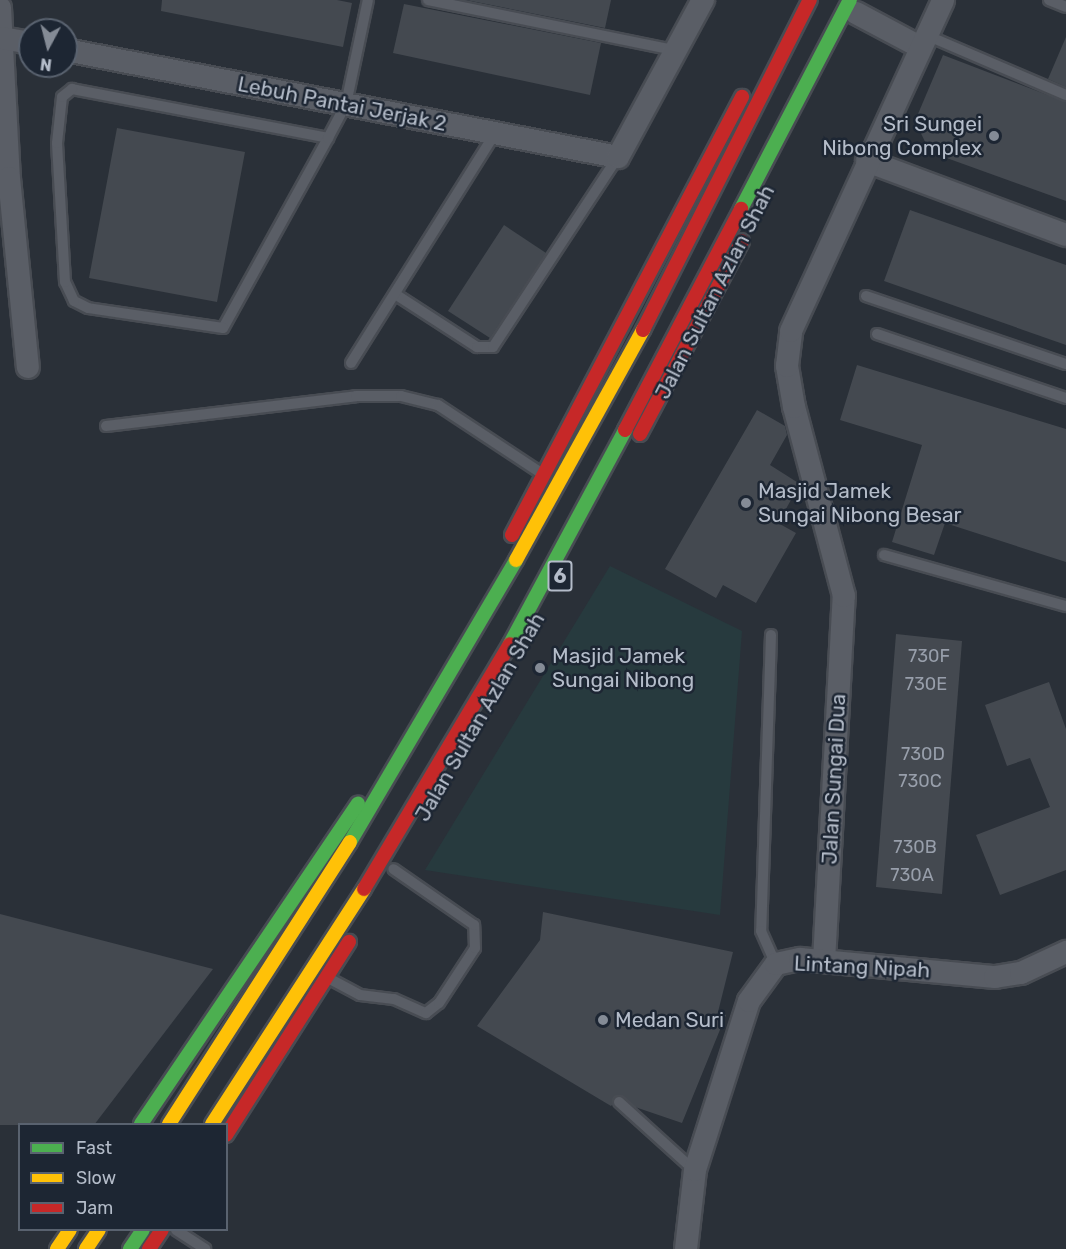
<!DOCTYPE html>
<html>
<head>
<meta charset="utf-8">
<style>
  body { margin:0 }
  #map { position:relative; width:1066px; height:1249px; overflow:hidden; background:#2a3038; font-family:Rubik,sans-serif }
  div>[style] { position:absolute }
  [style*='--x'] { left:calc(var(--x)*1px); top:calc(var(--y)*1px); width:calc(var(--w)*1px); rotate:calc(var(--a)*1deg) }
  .green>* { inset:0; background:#273a3e }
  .building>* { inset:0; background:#444950 }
  .roads { filter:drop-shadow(2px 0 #484c53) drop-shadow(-2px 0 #484c53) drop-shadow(0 2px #484c53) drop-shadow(0 -2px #484c53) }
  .lane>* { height:10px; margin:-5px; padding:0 5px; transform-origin:5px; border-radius:5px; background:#5a5e66 }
  .street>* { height:22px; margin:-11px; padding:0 11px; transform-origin:11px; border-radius:11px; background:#5a5e66 }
  .fast>* { height:14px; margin:-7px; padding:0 7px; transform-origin:7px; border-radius:7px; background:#4caf50 }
  .slow>* { height:14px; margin:-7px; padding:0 7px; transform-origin:7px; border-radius:7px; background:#ffc107 }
  .jam>* { height:14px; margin:-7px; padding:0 7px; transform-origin:7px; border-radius:7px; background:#c62828 }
  .dots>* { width:16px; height:16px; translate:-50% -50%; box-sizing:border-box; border:3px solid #1d2633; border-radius:50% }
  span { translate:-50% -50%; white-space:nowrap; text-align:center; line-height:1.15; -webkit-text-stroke:5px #1d2633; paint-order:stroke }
  .number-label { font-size:18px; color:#989fab }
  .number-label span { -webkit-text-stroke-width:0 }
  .shield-label span { padding:2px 4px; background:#1d2633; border:2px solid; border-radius:4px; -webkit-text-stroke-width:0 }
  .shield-label { font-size:20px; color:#b4bcc9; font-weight:700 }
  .street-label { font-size:21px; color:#b4bcc9 }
  .poi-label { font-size:21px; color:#b4bcc9 }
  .right { translate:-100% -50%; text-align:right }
  .left { translate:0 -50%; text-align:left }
  .legend { position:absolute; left:18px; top:1123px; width:210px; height:108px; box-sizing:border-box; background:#1d2633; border:2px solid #59626f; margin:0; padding:8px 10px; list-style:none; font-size:18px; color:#b4bcc9 }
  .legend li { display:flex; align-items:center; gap:12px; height:30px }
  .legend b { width:30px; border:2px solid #59626f }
  .north { position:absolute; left:18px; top:18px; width:60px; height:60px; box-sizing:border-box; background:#1d2633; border:2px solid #59626f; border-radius:50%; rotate:187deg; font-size:16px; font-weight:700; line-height:24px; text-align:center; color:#b4bcc9 }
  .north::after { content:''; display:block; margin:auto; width:21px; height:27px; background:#848b96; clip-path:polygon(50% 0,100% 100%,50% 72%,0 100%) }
</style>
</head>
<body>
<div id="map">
  <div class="green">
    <div style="clip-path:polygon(610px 566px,742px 631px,720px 915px,425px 870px)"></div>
  </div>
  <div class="building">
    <div style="clip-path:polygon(162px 0,337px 0,352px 3px,343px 47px,161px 11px)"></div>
    <div style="clip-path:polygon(466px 0,611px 0,605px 28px)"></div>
    <div style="clip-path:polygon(404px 4px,601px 43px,590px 95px,393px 53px)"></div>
    <div style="clip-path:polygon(1066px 37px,1066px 87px,1048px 79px)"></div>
    <div style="clip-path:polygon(943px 55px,1066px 102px,1066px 201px,930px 152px,915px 121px)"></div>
    <div style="clip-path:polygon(117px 128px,245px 152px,217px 302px,89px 278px)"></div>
    <div style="clip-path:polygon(910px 210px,1066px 265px,1066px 345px,884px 281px)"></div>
    <div style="clip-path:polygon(504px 225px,546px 253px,490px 338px,448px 311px)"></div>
    <div style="clip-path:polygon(857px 365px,1066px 429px,1066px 562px,945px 523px,934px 555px,892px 542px,922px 445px,840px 420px)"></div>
    <div style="clip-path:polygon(757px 410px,785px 426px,787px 435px,770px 465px,800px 484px,778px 523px,796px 533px,756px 603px,723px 585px,716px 598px,665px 569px)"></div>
    <div style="clip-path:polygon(896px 634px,962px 641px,942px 894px,876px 887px)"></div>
    <div style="clip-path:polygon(1049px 682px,1066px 729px,1066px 870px,1000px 895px,976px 835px,1050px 807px,1030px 758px,1007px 766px,985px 705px)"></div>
    <div style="clip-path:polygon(543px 912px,733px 952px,718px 1012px,726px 1015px,682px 1123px,635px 1107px,621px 1095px,611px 1106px,477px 1026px,540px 940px)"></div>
    <div style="clip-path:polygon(0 914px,213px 969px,94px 1125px,0 1125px)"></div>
  </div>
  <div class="roads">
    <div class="lane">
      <div style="--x:428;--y:0;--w:255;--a:11.5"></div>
      <div style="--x:1049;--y:0;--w:18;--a:22"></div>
      <div style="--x:926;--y:35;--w:152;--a:23.2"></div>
      <div style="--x:72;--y:89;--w:261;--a:10.8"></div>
      <div style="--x:328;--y:138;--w:217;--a:118.9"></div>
      <div style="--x:223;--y:328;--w:136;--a:-171.6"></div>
      <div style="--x:88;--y:308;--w:16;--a:-153"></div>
      <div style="--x:74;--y:301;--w:21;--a:-115"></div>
      <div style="--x:65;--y:282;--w:139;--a:-93.3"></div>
      <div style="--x:57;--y:143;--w:46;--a:-83.8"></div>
      <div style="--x:62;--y:97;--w:13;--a:-39"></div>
      <div style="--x:328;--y:138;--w:38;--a:-62"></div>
      <div style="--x:346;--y:104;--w:106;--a:-78.1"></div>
      <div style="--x:395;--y:294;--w:98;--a:32.9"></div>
      <div style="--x:477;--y:347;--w:16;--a:0"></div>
      <div style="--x:493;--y:347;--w:227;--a:-56.7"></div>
      <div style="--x:866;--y:296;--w:211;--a:18.8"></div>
      <div style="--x:877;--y:334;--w:200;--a:18.7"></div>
      <div style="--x:351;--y:363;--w:271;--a:-57.9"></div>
      <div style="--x:106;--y:426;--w:252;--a:-6.8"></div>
      <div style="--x:356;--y:396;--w:45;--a:0"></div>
      <div style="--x:401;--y:396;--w:38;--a:14"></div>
      <div style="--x:438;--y:405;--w:123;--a:33.4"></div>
      <div style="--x:884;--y:555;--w:189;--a:15.7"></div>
      <div style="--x:771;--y:635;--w:296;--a:91.9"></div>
      <div style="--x:761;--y:931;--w:36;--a:66"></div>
      <div style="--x:330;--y:979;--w:34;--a:28"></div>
      <div style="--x:360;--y:995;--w:34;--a:7"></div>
      <div style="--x:394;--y:999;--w:35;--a:24"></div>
      <div style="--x:426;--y:1013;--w:16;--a:-38"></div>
      <div style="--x:439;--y:1003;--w:66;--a:-56.8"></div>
      <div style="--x:475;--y:948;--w:23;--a:-92"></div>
      <div style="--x:474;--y:925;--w:98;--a:-145.3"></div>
      <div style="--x:619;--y:1102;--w:101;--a:42.2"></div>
      <div style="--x:176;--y:1230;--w:35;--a:33"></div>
    </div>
    <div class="street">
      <div style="--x:0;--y:8;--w:170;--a:87"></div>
      <div style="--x:9;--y:178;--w:190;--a:84.3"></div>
      <div style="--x:856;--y:13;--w:70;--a:28"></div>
      <div style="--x:2;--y:38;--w:28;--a:10"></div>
      <div style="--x:66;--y:50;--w:562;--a:10.97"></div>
      <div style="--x:618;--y:157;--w:179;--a:-61.6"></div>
      <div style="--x:867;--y:161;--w:212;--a:20.4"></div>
      <div style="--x:824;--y:961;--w:366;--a:-86.9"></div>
      <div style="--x:844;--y:596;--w:196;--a:-104.8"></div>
      <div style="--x:794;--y:407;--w:42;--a:-99.7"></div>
      <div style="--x:787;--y:366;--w:35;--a:-83"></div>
      <div style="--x:791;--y:331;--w:364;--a:-65.3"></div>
      <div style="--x:686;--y:1249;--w:80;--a:-83.5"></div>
      <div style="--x:695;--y:1170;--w:177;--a:-72.3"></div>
      <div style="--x:749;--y:1001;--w:46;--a:-53.9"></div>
      <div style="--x:776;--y:964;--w:25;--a:-12"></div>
      <div style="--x:800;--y:959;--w:196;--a:5.3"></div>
      <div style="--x:995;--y:977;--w:26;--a:-9"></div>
      <div style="--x:1021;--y:973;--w:50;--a:-25"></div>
    </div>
    <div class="fast">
      <div style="--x:741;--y:209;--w:236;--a:-62.5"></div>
      <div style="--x:510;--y:644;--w:243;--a:-61.7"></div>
      <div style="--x:350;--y:842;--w:327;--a:-59.5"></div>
      <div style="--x:141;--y:1124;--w:387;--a:-55.9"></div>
      <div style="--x:130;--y:1249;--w:23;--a:-56"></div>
    </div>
    <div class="slow">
      <div style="--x:516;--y:560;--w:263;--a:-61.1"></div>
      <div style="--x:169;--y:1124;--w:335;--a:-57.3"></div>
      <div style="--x:212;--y:1124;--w:280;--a:-57.1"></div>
      <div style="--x:57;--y:1249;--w:23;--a:-56"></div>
      <div style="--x:86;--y:1249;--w:23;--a:-56"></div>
    </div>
    <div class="jam">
      <div style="--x:643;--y:330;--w:370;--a:-63.2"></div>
      <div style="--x:625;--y:430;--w:250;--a:-62.3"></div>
      <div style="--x:640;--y:434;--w:218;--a:-62.1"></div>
      <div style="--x:512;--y:535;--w:495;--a:-62.3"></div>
      <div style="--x:364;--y:889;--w:285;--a:-59.2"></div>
      <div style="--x:226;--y:1135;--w:229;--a:-57.5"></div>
      <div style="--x:149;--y:1249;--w:23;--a:-56"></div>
    </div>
  </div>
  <div class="dots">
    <div style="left:994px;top:136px;background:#848b96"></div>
    <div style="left:746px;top:503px;background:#848b96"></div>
    <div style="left:540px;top:668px;background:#848b96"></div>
    <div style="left:603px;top:1020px;background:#848b96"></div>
  </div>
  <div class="number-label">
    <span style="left:929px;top:656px">730F</span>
    <span style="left:926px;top:684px">730E</span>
    <span style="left:923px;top:754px">730D</span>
    <span style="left:920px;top:781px">730C</span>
    <span style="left:915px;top:847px">730B</span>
    <span style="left:912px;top:875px">730A</span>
  </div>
  <div class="shield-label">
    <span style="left:560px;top:576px">6</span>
  </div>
  <div class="street-label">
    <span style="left:342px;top:104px;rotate:11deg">Lebuh Pantai Jerjak 2</span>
    <span style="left:715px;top:292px;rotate:-63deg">Jalan Sultan Azlan Shah</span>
    <span style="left:480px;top:717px;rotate:-60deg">Jalan Sultan Azlan Shah</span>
    <span style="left:834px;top:779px;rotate:-87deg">Jalan Sungai Dua</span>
    <span style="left:862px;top:967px;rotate:3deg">Lintang Nipah</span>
  </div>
  <div class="poi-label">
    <span class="right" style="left:982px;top:136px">Sri Sungei<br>Nibong Complex</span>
    <span class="left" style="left:758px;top:503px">Masjid Jamek<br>Sungai Nibong Besar</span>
    <span class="left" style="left:552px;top:668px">Masjid Jamek<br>Sungai Nibong</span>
    <span class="left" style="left:615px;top:1020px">Medan Suri</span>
  </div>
  <ul class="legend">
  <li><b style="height:8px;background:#4caf50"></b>Fast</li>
  <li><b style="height:8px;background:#ffc107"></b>Slow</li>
  <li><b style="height:8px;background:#c62828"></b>Jam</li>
  </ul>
  <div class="north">N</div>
</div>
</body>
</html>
